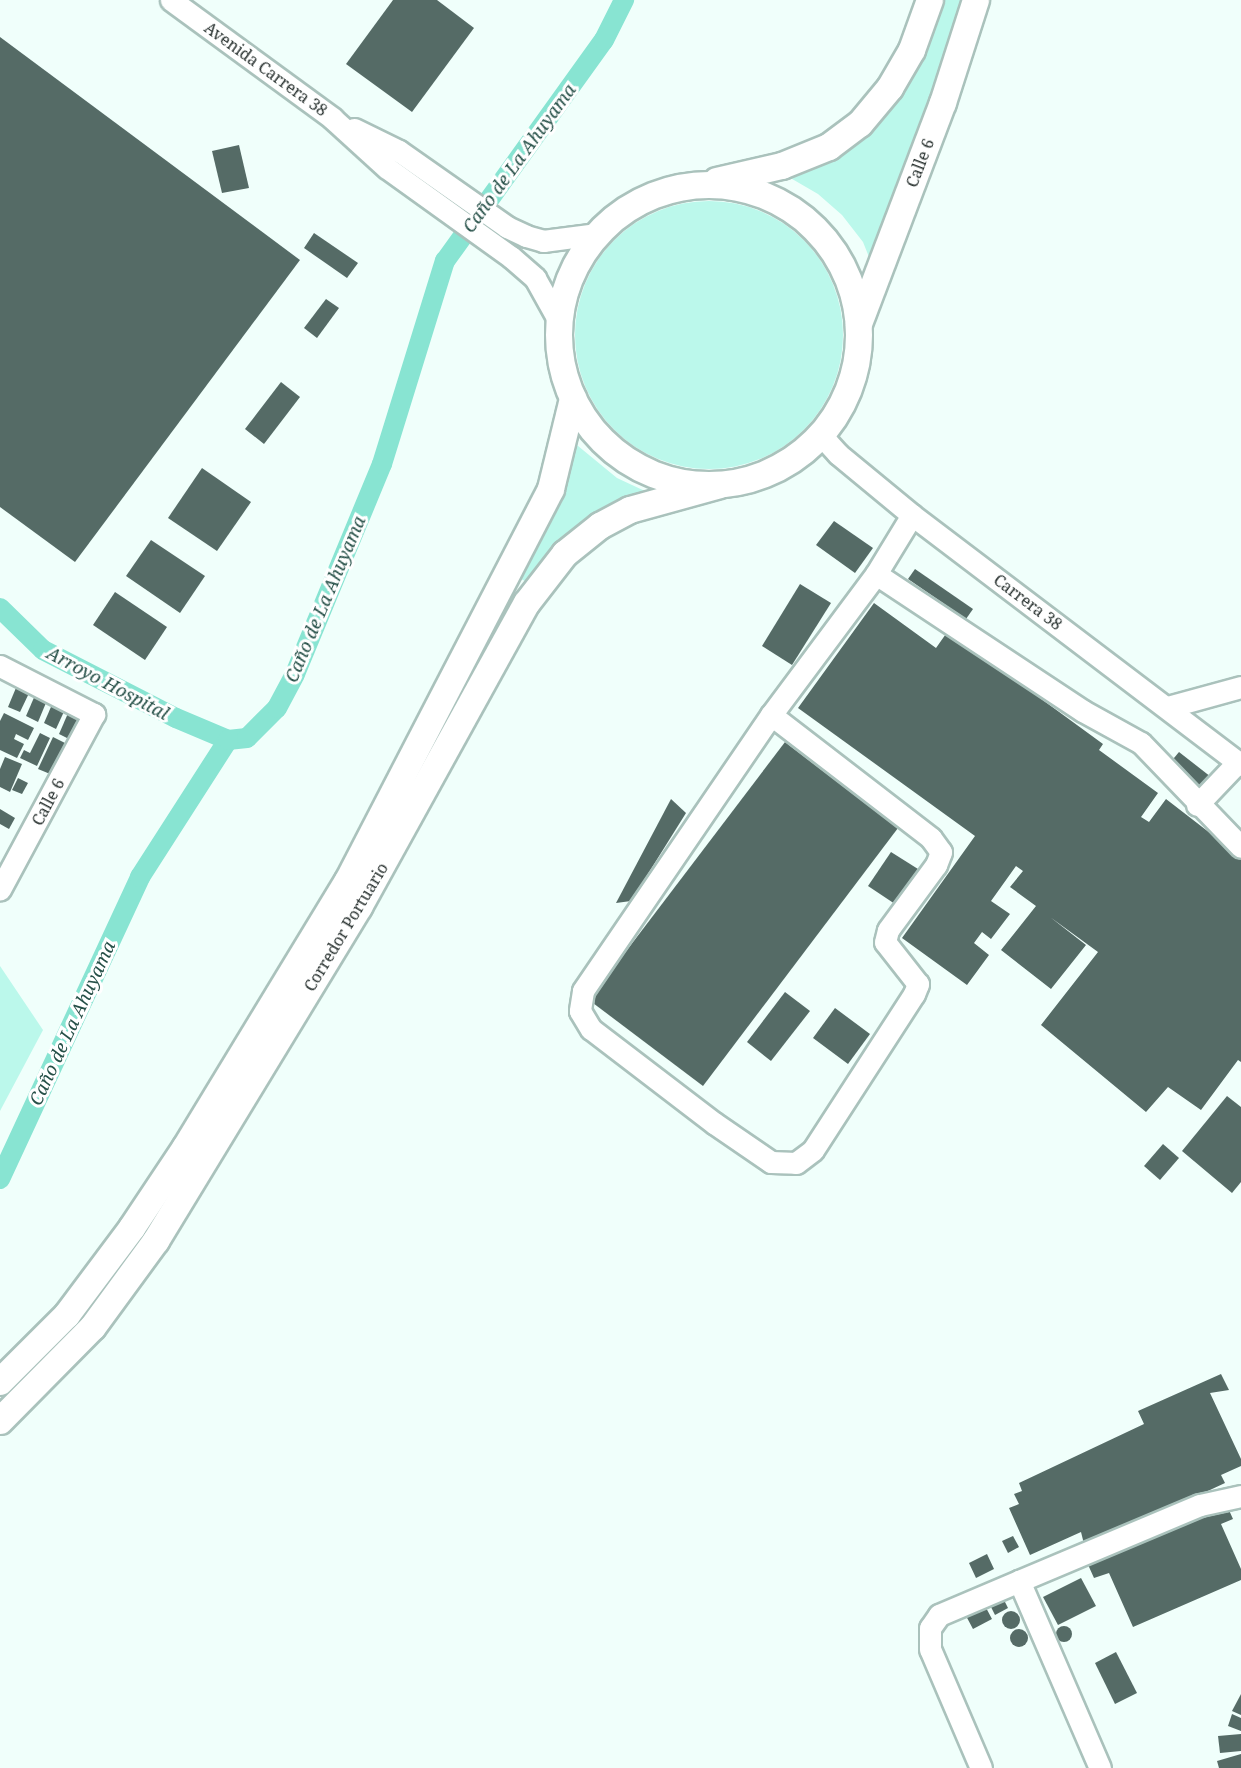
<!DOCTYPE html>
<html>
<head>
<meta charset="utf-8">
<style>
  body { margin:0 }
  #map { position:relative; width:1241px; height:1768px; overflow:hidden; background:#f0fffb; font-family:"Noto Serif",serif }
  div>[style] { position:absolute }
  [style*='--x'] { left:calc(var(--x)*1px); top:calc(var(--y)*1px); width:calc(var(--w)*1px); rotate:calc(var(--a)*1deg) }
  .green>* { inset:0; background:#bbf8eb }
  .round { border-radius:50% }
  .canal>* { height:20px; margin:-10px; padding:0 10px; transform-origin:10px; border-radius:10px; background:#88e4d2 }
  .building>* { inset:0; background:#556b66 }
  .roads { filter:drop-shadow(2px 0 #aac2bc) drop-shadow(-2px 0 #aac2bc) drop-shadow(0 2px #aac2bc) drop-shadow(0 -2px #aac2bc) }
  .minor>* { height:21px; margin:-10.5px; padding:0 10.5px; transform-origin:10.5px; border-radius:10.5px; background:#fff }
  .major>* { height:26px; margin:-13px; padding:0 13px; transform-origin:13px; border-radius:13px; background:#fff }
  .major>.ring { margin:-13px; padding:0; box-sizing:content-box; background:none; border:26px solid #fff; border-radius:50% }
  span { translate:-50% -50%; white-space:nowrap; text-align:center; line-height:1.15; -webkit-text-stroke:6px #fff; paint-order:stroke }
  .street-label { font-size:16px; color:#27302e }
  .water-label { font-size:18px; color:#265048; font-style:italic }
</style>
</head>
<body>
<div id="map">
  <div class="green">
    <div style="clip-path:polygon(940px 0,962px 0,873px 267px,863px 242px,842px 215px,818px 194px,787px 176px,835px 158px,859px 141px,884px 114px)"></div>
    <div class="round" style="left:575px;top:201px;width:268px;height:268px"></div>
    <div style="clip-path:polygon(572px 441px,617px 478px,647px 492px,529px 583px,521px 579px,556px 508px)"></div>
    <div style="clip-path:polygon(0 966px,43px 1030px,0 1111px)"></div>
  </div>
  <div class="canal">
    <div style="--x:0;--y:608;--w:60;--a:44.3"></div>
    <div style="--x:43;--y:650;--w:149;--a:27.1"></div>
    <div style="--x:176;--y:718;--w:56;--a:22.9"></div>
    <div style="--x:0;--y:1179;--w:333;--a:-65.1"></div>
    <div style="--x:140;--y:877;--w:163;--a:-57.3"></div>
    <div style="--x:228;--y:740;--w:19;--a:-6"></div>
    <div style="--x:247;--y:738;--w:42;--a:-45"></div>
    <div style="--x:277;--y:708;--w:38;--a:-62"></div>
    <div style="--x:295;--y:674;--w:227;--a:-67.5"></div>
    <div style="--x:382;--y:464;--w:213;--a:-72.8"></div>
    <div style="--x:445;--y:261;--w:272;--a:-54.3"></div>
    <div style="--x:604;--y:40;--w:45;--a:-63.4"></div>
  </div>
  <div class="building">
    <div style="clip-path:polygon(393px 0,437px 0,474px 28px,412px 112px,346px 64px)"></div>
    <div style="clip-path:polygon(0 37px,300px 260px,75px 562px,0 507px)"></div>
    <div style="clip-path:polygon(239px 145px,249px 188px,222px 193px,212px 151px)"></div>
    <div style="clip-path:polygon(314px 233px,358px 263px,347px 278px,304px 248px)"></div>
    <div style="clip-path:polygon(326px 299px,339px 308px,317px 338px,304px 328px)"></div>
    <div style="clip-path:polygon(281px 382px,300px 397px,264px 444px,245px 429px)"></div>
    <div style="clip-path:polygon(202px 468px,251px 502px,217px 551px,168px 518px)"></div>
    <div style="clip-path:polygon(834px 521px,873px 548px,855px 573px,816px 545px)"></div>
    <div style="clip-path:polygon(151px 540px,205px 576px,180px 613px,126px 576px)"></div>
    <div style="clip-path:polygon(915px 569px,973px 609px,966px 619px,908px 579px)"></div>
    <div style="clip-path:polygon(800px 584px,831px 603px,792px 665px,762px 646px)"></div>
    <div style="clip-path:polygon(115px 592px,167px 627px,145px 660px,93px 625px)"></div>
    <div style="clip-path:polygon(874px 603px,936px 648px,948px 631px,1103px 744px,1099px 750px,1158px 793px,1141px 817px,1149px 822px,1166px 799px,1241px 857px,1241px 1062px,1238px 1060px,1201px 1110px,1168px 1087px,1146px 1112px,1041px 1025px,1098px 952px,1050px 917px,1086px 945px,1051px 989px,1001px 950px,1036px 906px,1010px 887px,1023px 871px,1016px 866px,991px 901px,1010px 914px,991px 939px,982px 932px,974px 943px,989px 955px,967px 985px,902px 938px,975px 836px,798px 708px)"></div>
    <div style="clip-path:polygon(18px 683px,31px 689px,20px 712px,8px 707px)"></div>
    <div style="clip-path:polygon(36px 693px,48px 698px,38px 722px,26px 716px)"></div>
    <div style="clip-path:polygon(54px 700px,67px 705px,56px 729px,44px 723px)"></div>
    <div style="clip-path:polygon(69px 711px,82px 716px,71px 740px,59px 734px)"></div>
    <div style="clip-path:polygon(4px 713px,34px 728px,28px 740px,16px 734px,14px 739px,24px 744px,17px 758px,0 750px,0 721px)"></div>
    <div style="clip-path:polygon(40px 733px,50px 738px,37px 766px,20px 758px,24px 750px,30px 753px)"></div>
    <div style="clip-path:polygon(53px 737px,69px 745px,55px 776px,38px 769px)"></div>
    <div style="clip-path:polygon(785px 742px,898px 828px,703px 1086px,589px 1000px)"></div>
    <div style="clip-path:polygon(1179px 752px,1211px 777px,1201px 790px,1169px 764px)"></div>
    <div style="clip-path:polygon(5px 757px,22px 764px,10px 792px,0 787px,0 769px)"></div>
    <div style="clip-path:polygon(18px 778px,28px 783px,22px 794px,12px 790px)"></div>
    <div style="clip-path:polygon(671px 799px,686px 813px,631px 901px,616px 903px)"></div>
    <div style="clip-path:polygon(0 809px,15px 818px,9px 829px,0 824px)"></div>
    <div style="clip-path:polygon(891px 852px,918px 869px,895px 904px,868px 886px)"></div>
    <div style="clip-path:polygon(785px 992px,810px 1011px,771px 1061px,747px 1042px)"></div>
    <div style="clip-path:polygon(835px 1008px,870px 1034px,848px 1064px,813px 1038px)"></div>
    <div style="clip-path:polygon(1227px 1096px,1241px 1107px,1241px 1182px,1232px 1193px,1182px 1151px)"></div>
    <div style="clip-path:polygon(1163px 1144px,1179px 1158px,1160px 1180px,1144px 1166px)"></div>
    <div style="clip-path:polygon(1221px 1374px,1229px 1390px,1210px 1393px,1241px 1459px,1241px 1466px,1221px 1475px,1225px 1483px,1085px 1548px,1081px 1532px,1030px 1555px,1009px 1508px,1019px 1504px,1014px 1494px,1022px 1491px,1019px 1483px,1144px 1424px,1138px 1411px)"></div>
    <div style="clip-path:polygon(1224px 1499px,1233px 1519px,1221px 1524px,1241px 1569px,1241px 1580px,1133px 1627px,1109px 1573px,1094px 1578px,1085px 1558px)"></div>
    <div style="clip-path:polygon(1013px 1536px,1019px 1547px,1008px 1553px,1002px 1541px)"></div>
    <div style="clip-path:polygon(987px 1554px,994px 1569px,976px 1578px,969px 1563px)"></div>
    <div style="clip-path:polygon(1081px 1578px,1096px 1606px,1058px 1625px,1043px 1597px)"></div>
    <div style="clip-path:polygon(1001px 1594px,1008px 1608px,995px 1615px,988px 1601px)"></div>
    <div style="clip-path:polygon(984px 1604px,992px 1619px,973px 1629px,965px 1614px)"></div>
    <div class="round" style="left:1002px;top:1611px;width:18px;height:18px"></div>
    <div class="round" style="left:1056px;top:1626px;width:16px;height:16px"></div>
    <div class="round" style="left:1010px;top:1629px;width:18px;height:18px"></div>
    <div style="clip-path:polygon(1116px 1652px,1137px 1693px,1115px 1704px,1095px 1663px)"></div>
    <div style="clip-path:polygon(1241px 1694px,1241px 1715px,1232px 1711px)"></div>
    <div style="clip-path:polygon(1232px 1714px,1241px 1718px,1241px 1731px,1228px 1726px)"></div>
    <div style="clip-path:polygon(1241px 1734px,1241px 1751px,1220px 1753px,1218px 1736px)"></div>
    <div style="clip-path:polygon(1241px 1754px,1241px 1768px,1219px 1768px,1217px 1761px)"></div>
  </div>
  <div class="roads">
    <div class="minor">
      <div style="--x:171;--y:0;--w:200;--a:36.2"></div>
      <div style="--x:332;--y:118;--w:74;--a:42.3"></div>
      <div style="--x:387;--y:168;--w:153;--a:35.7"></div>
      <div style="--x:511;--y:257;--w:32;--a:41"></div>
      <div style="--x:535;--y:278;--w:49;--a:60.8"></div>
      <div style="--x:354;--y:129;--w:50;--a:26.1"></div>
      <div style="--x:399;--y:151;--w:132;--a:35.1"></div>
      <div style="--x:507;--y:227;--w:21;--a:25"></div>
      <div style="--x:526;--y:236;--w:18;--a:16"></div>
      <div style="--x:543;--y:241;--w:53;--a:-7.5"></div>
      <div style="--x:820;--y:434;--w:27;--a:48"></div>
      <div style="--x:838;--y:454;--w:96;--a:39.5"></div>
      <div style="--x:912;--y:515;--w:413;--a:37.2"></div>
      <div style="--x:912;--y:515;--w:69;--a:121.4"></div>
      <div style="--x:876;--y:574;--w:248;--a:33.5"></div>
      <div style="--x:1083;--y:711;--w:66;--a:28.9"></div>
      <div style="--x:1141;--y:743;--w:144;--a:46.1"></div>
      <div style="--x:0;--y:666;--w:106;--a:27.1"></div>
      <div style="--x:94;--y:714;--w:199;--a:118.2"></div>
      <div style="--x:1168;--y:707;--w:76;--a:-15.3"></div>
      <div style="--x:771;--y:715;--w:334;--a:124.3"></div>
      <div style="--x:583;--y:991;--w:20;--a:99"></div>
      <div style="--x:580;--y:1011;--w:21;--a:59"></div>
      <div style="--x:591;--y:1029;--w:155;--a:37.4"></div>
      <div style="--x:714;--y:1123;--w:69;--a:34.4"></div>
      <div style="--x:771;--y:1162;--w:25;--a:2"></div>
      <div style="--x:796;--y:1163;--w:21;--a:-37"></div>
      <div style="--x:813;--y:1150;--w:186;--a:-57.1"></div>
      <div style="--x:914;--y:994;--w:11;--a:-68"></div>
      <div style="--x:918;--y:984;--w:53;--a:-128.2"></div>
      <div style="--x:885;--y:942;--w:12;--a:-76"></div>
      <div style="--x:888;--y:930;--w:81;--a:-53.6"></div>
      <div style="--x:936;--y:865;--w:14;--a:-69"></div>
      <div style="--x:941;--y:852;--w:17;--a:-126"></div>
      <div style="--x:931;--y:838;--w:202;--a:-142.4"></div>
      <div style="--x:771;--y:715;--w:176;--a:-53.3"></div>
      <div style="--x:1197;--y:805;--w:59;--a:-46.4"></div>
      <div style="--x:981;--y:1768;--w:129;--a:-113.2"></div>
      <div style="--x:930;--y:1649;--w:21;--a:-90"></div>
      <div style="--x:930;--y:1628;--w:16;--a:-55"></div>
      <div style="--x:939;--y:1615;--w:87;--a:-23"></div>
      <div style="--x:1100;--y:1768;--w:204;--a:-113.4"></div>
      <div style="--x:1019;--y:1581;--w:196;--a:-22.8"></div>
      <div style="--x:1200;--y:1505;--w:42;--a:-12.4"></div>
    </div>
    <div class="major">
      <div style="--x:717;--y:181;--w:67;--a:-13"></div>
      <div style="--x:782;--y:166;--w:51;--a:-22"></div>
      <div style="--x:829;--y:147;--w:39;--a:-37"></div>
      <div style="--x:860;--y:124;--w:47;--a:-50.2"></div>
      <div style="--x:890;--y:88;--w:44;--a:-59.9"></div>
      <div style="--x:912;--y:50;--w:53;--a:-70.2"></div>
      <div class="ring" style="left:559px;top:185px;width:274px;height:274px"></div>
      <div style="--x:859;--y:324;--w:236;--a:-69.2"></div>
      <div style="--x:943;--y:103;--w:108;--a:-72.2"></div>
      <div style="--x:0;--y:1382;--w:95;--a:-45"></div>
      <div style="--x:67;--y:1315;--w:109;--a:-53.2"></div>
      <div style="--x:132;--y:1228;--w:97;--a:-56.3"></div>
      <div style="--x:186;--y:1147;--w:311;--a:-58.7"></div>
      <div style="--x:348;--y:881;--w:441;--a:-62.6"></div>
      <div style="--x:551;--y:489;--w:93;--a:-76.3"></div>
      <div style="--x:0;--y:1421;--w:132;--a:-45.3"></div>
      <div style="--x:93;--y:1327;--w:107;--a:-53.8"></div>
      <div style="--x:156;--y:1241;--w:391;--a:-58.7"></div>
      <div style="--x:359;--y:907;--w:347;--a:-61.1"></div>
      <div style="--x:527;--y:603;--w:62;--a:-52.2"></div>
      <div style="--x:565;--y:554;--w:45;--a:-38.7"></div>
      <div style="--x:600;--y:526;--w:34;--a:-28"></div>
      <div style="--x:630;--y:510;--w:93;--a:-15.5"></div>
    </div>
  </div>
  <div class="street-label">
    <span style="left:266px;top:69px;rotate:36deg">Avenida Carrera 38</span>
    <span style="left:920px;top:163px;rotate:-69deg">Calle 6</span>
    <span style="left:1028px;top:602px;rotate:37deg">Carrera 38</span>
    <span style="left:48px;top:802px;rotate:-62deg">Calle 6</span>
    <span style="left:346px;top:927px;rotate:-59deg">Corredor Portuario</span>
  </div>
  <div class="water-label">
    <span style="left:519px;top:158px;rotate:-54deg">Caño de La Ahuyama</span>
    <span style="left:325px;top:599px;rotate:-67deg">Caño de La Ahuyama</span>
    <span style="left:108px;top:683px;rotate:28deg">Arroyo Hospital</span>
    <span style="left:72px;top:1023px;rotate:-65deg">Caño de La Ahuyama</span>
  </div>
</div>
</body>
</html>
